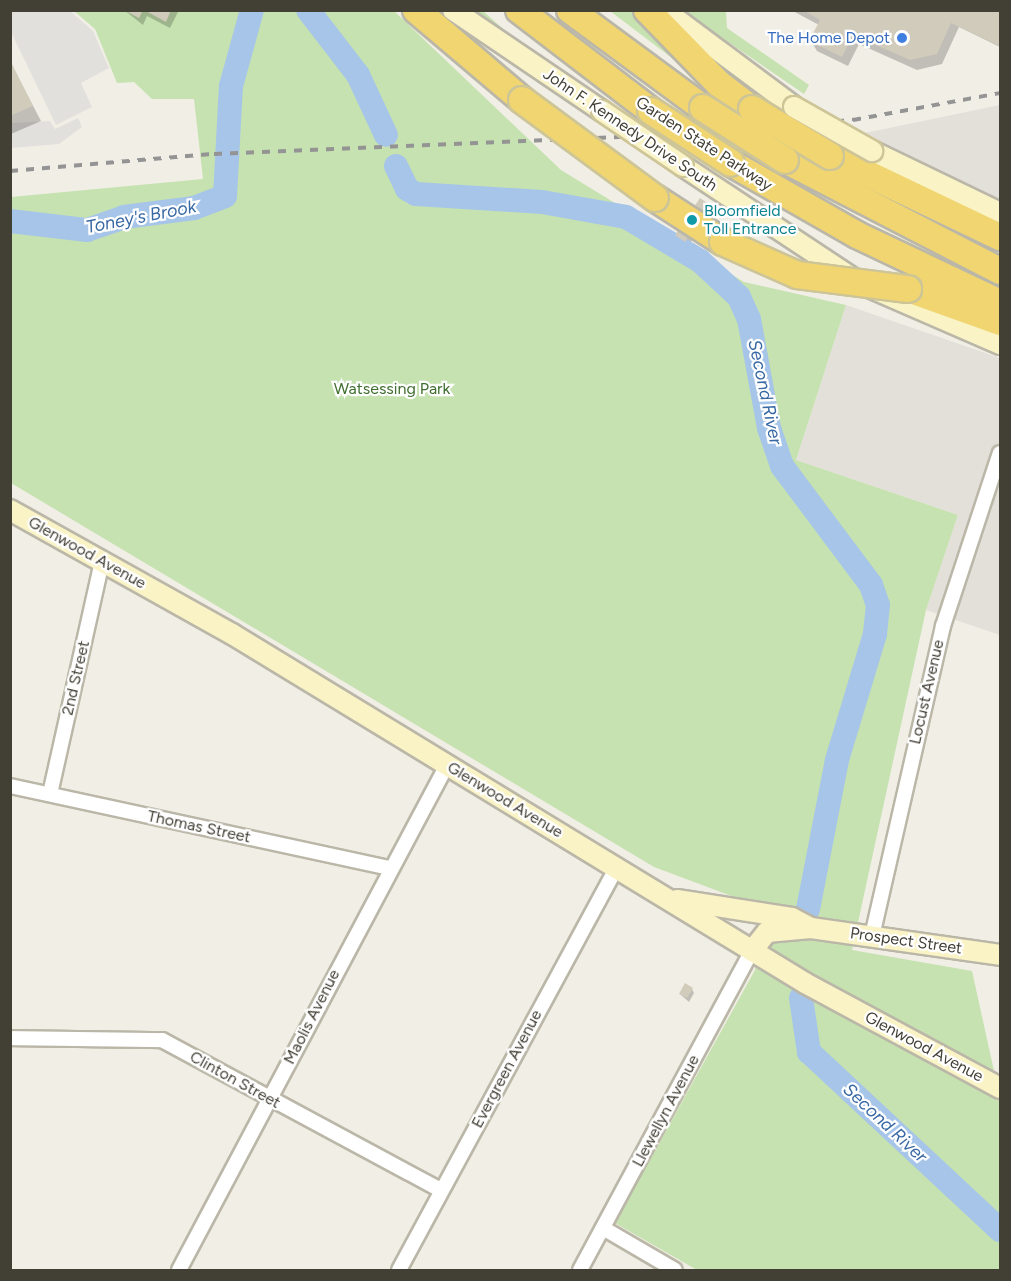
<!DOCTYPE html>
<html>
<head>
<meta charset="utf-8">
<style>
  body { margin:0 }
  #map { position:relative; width:1011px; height:1281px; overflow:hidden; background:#f1eee5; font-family:Figtree,sans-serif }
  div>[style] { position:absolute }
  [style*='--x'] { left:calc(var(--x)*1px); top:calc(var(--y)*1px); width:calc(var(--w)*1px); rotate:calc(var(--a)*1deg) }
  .industrial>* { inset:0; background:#e3e0da }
  .green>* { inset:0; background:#c6e2b1 }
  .parking>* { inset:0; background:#e2e0dd }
  .shadow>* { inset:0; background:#0003 }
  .river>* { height:24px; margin:-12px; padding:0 12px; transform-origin:12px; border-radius:12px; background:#a6c5e9 }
  .building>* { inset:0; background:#d1cbbb }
  .roads { filter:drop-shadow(2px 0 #bbb7a8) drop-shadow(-2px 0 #bbb7a8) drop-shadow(0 2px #bbb7a8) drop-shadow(0 -2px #bbb7a8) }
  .street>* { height:14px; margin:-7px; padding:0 7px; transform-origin:7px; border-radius:7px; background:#fff }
  .secondary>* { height:20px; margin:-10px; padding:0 10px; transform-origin:10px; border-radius:10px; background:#f9f3c6 }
  .highway>* { height:26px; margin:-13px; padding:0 13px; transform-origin:13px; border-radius:13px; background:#f0d570 }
  .rail>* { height:4px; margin-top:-2px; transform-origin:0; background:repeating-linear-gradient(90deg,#949494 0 8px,transparent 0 16px) }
  .bridges { filter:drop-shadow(2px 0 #cdc598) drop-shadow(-2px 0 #cdc598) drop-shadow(0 2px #cdc598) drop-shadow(0 -2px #cdc598) }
  .secondary-bridge>* { height:20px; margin:-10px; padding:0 10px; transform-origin:10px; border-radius:10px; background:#f9f3c6 }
  .highway-bridge>* { height:26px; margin:-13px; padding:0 13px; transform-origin:13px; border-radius:13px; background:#f0d570 }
  .dots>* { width:16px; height:16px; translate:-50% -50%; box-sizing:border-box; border:3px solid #fff; border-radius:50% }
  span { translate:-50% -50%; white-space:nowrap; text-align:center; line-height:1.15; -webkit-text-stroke:4.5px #fff; paint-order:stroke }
  .shop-label { font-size:16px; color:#366cbe }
  .right { translate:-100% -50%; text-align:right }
  .street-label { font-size:16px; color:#423f35 }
  .culture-label { font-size:16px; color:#0d838f }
  .left { translate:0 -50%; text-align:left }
  .park-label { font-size:16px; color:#3e6e2e }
  .water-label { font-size:18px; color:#3969a4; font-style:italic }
  .frame { position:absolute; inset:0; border:12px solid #423f35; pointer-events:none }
</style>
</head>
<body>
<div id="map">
  <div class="industrial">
    <div style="clip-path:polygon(1000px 105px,1000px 200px,865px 133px)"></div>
    <div style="clip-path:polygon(846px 305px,1000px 358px,1000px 635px,926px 610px,958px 515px,796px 460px)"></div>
  </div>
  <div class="green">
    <div style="clip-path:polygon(74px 11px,394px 11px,561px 170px,744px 282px,846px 305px,796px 460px,958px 515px,926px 610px,852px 950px,972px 971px,1000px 1098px,1000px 1270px,697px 1270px,615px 1223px,755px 970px,766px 909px,654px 867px,11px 483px,11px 197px,203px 179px,194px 99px,152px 99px,134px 82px,117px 83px,95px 29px)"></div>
    <div style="clip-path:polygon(472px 11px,483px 11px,529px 52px)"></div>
    <div style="clip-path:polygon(610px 11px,639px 11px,693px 74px)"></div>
    <div style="clip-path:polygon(683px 11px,726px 11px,727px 28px,809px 85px,804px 94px)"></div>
  </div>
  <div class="parking">
    <div style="clip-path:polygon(11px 10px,70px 11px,93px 31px,109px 68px,81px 83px,92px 107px,56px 125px,11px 32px)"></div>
    <div style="clip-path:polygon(78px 118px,82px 127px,59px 144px,11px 148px,11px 123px,50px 121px,55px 129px)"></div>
  </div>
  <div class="shadow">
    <div style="clip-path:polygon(124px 10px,179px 10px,170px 28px,147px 16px,143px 25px)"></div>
    <div style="clip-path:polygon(791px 10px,1000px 10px,1000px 47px,959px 27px,942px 64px,917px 70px,859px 44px,848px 66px,817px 51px,811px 41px,819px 25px)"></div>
    <div style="clip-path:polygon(10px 62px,41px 121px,11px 134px,10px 133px)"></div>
    <div style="clip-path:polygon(709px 206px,712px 211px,688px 246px,679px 240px,676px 235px)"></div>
    <div style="clip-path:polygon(692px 989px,694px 993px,689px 1002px,680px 994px)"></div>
  </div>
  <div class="river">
    <div style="--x:308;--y:10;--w:82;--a:52.4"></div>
    <div style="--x:358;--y:75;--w:66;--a:65"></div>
    <div style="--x:396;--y:166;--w:25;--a:64"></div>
    <div style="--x:407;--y:189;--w:10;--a:29"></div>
    <div style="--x:416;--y:194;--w:126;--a:3.6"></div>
    <div style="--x:542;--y:202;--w:85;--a:10.1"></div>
    <div style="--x:626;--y:217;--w:86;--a:30.7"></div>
    <div style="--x:700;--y:261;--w:53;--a:42.7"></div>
    <div style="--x:739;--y:297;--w:24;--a:66"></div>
    <div style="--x:749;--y:319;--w:111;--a:79.6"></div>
    <div style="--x:769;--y:428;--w:40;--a:71.1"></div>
    <div style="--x:782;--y:466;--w:149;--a:53.2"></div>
    <div style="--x:871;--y:585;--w:21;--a:71"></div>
    <div style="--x:878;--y:605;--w:29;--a:96"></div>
    <div style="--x:875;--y:634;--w:132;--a:106.8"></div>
    <div style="--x:837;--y:760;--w:152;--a:101"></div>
    <div style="--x:10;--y:221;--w:78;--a:6.7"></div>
    <div style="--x:87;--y:230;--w:39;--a:-19"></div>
    <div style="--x:124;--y:217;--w:71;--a:-7.3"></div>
    <div style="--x:194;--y:208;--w:33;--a:-21"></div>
    <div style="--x:225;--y:196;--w:110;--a:-86.9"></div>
    <div style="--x:231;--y:86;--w:79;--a:-74.6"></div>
    <div style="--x:801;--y:998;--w:55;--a:81.6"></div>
    <div style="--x:809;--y:1052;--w:261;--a:43"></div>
  </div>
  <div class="building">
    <div style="clip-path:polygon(124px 10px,143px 10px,139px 18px)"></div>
    <div style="clip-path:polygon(144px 10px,171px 10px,166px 22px)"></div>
    <div style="clip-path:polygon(803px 10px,1000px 10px,1000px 46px,951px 23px,937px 54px,910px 60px,853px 35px,842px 57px,809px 41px,820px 20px)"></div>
    <div style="clip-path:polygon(10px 60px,33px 106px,10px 116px)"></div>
    <div style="clip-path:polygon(700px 198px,710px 205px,685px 242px,675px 235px)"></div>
    <div style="clip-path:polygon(685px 983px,693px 988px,687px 998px,679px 994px)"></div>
  </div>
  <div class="roads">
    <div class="street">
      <div style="--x:10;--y:786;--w:387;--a:12.2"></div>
      <div style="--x:50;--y:794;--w:239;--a:-77.4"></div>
      <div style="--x:872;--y:936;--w:318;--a:-77.1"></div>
      <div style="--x:943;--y:626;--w:182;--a:-71.8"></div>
      <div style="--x:10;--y:1038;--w:152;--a:0.8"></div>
      <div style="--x:162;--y:1040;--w:317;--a:28.3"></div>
      <div style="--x:603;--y:1228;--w:83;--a:30.3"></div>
      <div style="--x:179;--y:1270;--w:572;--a:-62.05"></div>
      <div style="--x:399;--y:1270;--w:457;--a:-61.6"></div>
      <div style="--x:580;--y:1270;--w:362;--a:-61.7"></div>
    </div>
    <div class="secondary">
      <div style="--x:453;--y:10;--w:180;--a:34.1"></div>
      <div style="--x:664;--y:10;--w:162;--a:36.7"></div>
      <div style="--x:872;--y:151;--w:142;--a:25.8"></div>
      <div style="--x:683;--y:166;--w:212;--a:33.5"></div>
      <div style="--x:860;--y:283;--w:153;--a:23.5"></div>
      <div style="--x:10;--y:510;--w:254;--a:29.2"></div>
      <div style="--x:232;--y:634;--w:671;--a:31.34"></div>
      <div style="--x:805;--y:983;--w:221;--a:28.3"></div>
      <div style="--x:677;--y:900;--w:116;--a:8.9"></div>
      <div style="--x:792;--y:918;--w:21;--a:28"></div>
      <div style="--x:811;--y:928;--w:191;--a:8.1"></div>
      <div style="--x:752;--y:951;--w:24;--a:-52"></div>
      <div style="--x:767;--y:932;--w:44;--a:-5.2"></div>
    </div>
    <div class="highway">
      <div style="--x:416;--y:10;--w:139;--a:40.3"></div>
      <div style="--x:519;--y:10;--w:166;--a:37.4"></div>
      <div style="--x:570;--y:10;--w:165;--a:36.4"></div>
      <div style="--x:647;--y:10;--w:102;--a:45.8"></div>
      <div style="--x:718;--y:83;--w:43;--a:37.4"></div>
      <div style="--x:830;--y:156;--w:188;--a:25.5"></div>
      <div style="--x:785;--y:160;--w:242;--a:27.3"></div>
      <div style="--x:731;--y:163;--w:145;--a:29.7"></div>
      <div style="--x:857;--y:235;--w:158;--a:25.4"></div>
      <div style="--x:655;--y:198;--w:81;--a:32.9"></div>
      <div style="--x:908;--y:289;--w:98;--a:19.7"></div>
    </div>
  </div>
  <div class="rail">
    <div style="--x:10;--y:171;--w:205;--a:-4.8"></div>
    <div style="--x:214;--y:154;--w:495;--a:-2.4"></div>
    <div style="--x:709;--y:133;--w:145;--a:-5.2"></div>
    <div style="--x:853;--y:120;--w:149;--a:-10.4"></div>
  </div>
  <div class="bridges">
    <div class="secondary-bridge">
      <div style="--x:794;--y:107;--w:90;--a:29.4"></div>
      <div style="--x:602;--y:111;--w:98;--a:34.2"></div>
    </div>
    <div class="highway-bridge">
      <div style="--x:522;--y:100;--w:165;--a:36.4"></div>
      <div style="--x:703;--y:108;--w:97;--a:32.4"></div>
      <div style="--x:752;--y:109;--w:91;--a:31.1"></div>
      <div style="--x:651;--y:111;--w:95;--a:33"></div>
      <div style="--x:723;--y:242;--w:81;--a:24"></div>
      <div style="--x:797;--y:275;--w:112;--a:7.2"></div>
    </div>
  </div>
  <div class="dots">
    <div style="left:902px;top:38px;background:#3f7fe0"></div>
    <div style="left:692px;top:220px;background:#0f9aa8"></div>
  </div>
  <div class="shop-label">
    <span class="right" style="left:890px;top:38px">The Home Depot</span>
  </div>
  <div class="street-label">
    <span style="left:630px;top:130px;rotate:34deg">John F. Kennedy Drive South</span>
    <span style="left:704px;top:144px;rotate:33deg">Garden State Parkway</span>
    <span style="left:87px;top:553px;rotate:29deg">Glenwood Avenue</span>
    <span style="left:76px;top:678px;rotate:-77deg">2nd Street</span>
    <span style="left:927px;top:692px;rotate:-77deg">Locust Avenue</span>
    <span style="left:505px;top:800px;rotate:31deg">Glenwood Avenue</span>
    <span style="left:199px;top:827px;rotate:12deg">Thomas Street</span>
    <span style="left:906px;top:941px;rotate:8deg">Prospect Street</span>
    <span style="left:312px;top:1017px;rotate:-63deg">Maolis Avenue</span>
    <span style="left:924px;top:1047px;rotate:28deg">Glenwood Avenue</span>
    <span style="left:507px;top:1069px;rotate:-62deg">Evergreen Avenue</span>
    <span style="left:235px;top:1080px;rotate:29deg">Clinton Street</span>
    <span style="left:666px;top:1111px;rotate:-62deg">Llewellyn Avenue</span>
  </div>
  <div class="culture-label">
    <span class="left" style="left:704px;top:220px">Bloomfield<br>Toll Entrance</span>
  </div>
  <div class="park-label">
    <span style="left:392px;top:389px">Watsessing Park</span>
  </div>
  <div class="water-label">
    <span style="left:141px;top:217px;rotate:-11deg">Toney's Brook</span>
    <span style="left:765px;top:392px;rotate:78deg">Second River</span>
    <span style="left:885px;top:1123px;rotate:43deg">Second River</span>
  </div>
  <div class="frame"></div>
</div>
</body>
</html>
